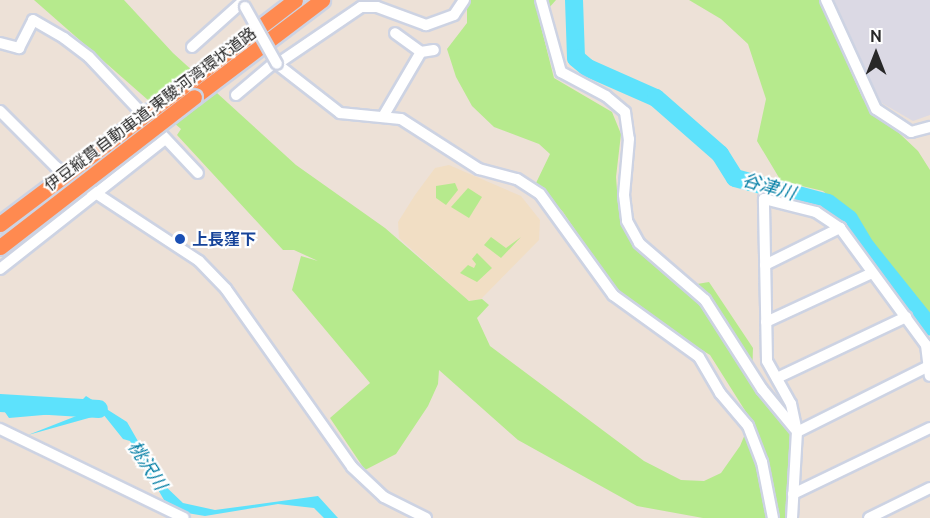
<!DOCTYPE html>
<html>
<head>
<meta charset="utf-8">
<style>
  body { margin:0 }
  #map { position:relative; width:930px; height:518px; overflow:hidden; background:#ede1d7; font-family:Ubuntu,"Noto Sans JP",sans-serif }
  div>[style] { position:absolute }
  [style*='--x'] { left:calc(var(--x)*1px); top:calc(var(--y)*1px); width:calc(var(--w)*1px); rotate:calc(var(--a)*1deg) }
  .industrial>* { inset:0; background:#dbd9e4 }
  .education>* { inset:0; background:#f1dec4 }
  .green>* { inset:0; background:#b6ea8d }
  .water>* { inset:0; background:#5de2fc }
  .river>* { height:18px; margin:-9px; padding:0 9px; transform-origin:9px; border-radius:9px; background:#5de2fc }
  .roads { filter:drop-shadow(2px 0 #cdd3e3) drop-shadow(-2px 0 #cdd3e3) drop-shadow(0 2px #cdd3e3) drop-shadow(0 -2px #cdd3e3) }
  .minor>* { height:10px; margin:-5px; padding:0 5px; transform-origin:5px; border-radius:5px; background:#fff }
  .highway>* { height:15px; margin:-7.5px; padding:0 7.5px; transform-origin:7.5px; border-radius:7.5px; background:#ff8a50 }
  .bridges { filter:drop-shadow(2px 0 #cdd3e3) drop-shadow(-2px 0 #cdd3e3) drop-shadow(0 2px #cdd3e3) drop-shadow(0 -2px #cdd3e3) }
  .minor-bridge>* { height:10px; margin:-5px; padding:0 5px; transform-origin:5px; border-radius:5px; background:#fff }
  .highway-bridge>* { height:15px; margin:-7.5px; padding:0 7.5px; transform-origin:7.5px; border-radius:7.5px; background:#ff8a50 }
  .dots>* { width:16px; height:16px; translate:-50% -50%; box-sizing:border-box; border:3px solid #fff; border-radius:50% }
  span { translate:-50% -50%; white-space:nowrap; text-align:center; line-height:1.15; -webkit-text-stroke:4.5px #fff; paint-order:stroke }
  .street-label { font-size:16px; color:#282828 }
  .transit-label { font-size:16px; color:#164399; font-weight:700 }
  .left { translate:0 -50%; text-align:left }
  .water-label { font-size:18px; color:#007da4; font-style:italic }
  .north { position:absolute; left:846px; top:24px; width:60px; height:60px; -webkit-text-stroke:4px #fff; paint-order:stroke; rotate:0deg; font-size:16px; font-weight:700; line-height:24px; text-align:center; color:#282828 }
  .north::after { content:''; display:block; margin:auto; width:21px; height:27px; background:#282828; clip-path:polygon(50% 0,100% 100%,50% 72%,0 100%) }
</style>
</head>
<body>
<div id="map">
  <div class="industrial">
    <div style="clip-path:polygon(834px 0,930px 0,930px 115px,913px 121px,880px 102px)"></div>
  </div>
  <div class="education">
    <div style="clip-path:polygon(449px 165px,521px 196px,540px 220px,539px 240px,481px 299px,470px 301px,464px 297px,399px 238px,398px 222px,415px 195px,435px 168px)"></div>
  </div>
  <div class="green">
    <div style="clip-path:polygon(34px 0,124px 0,173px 53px,296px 165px,385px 228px,469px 301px,482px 299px,489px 305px,477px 318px,490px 346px,644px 461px,681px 480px,704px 481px,721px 473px,740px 446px,751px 420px,710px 355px,648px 317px,614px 288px,563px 212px,536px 183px,550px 154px,539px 144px,494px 127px,472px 106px,456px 77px,447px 49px,467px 23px,467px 0,556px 0,539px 19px,554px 78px,612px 112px,621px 134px,616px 177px,618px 204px,635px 247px,679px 287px,709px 282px,753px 348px,752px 378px,792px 436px,787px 518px,703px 518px,637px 506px,518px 440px,439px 370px,438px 384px,428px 406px,396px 454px,365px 470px,330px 418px,370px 383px,292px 290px,301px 256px,318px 261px,294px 250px,283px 250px,177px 135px,181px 129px)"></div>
    <div style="clip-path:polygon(689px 0,819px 0,863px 99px,918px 151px,930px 170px,930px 320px,852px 215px,823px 191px,781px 181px,757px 141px,766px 99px,748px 44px,721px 19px)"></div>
    <div style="clip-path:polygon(455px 183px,458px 190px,446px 205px,436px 198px,436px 186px)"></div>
    <div style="clip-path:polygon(468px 188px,482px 197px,469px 218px,451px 207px)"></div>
    <div style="clip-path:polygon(521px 237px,501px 258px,484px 245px,491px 237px,506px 248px)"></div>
    <div style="clip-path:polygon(477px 253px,492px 268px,477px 282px,460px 273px,468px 265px,474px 268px,476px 264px,472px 259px)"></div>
  </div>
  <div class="water">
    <div style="clip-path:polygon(86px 396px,127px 422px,162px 483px,183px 503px,215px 510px,318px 496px,338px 518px,324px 518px,314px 508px,278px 504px,205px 516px,187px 513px,164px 500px,130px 441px,123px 439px,103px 414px,28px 435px,89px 411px,9px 418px,0 405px,0 400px,9px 409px,57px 409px,76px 406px)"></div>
  </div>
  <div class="river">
    <div style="--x:574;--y:0;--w:58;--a:88"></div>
    <div style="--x:576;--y:58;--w:16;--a:40"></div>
    <div style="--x:588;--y:68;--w:74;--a:23.8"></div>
    <div style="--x:656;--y:98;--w:85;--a:41.2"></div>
    <div style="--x:720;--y:154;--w:28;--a:58"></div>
    <div style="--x:735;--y:178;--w:96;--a:15"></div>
    <div style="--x:828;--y:203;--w:26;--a:37"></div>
    <div style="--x:849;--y:219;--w:33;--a:59"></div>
    <div style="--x:866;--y:247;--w:102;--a:51.3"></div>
    <div style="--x:0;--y:403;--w:99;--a:3.5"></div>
  </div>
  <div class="roads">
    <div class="minor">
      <div style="--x:464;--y:0;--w:18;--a:124"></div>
      <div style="--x:454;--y:15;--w:30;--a:160"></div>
      <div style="--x:426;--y:25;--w:52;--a:-159.8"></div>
      <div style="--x:377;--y:7;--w:16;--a:180"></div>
      <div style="--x:361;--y:7;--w:102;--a:145.8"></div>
      <div style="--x:277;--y:64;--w:80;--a:37.9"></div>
      <div style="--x:340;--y:113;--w:61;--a:5.6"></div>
      <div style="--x:401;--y:119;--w:93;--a:32.7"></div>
      <div style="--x:479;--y:169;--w:39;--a:15"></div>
      <div style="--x:517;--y:179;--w:27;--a:33"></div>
      <div style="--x:540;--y:194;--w:125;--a:54.1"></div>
      <div style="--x:613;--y:295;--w:106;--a:35.8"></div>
      <div style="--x:699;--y:357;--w:42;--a:59.7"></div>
      <div style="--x:720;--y:393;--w:43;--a:49.7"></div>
      <div style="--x:748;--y:426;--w:39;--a:69"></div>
      <div style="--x:762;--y:462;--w:57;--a:78.9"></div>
      <div style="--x:541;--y:0;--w:75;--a:74.5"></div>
      <div style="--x:561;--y:72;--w:51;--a:28.1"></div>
      <div style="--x:606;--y:96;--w:25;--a:40"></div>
      <div style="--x:625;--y:112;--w:27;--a:82"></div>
      <div style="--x:629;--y:139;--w:56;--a:95.1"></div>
      <div style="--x:624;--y:195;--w:26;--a:83"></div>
      <div style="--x:627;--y:221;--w:25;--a:61"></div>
      <div style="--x:639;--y:243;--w:87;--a:40.8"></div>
      <div style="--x:705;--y:300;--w:106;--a:57.4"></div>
      <div style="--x:762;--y:389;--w:52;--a:50.5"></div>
      <div style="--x:826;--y:0;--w:120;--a:65.4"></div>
      <div style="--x:876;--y:109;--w:42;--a:33.3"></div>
      <div style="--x:911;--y:132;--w:20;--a:-15"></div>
      <div style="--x:0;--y:43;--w:20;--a:15"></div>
      <div style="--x:19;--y:48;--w:31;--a:-63"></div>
      <div style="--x:33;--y:20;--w:36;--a:30"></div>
      <div style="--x:64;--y:38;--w:31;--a:37"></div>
      <div style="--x:89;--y:57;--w:159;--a:46.8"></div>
      <div style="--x:192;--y:47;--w:66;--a:-41.9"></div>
      <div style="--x:421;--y:52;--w:13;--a:-9"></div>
      <div style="--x:236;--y:95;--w:51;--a:-40.2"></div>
      <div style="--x:0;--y:111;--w:79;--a:45"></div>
      <div style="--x:56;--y:167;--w:171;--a:33.3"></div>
      <div style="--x:199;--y:261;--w:39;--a:46"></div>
      <div style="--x:226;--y:289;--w:218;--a:54.7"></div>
      <div style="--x:352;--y:467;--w:44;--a:43.2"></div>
      <div style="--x:384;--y:497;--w:47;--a:26.6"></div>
      <div style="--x:384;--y:115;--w:73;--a:-59.6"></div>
      <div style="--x:421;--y:52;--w:32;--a:-144"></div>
      <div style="--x:765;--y:265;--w:84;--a:-26.3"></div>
      <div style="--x:0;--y:269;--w:210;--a:-38.2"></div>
      <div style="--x:766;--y:322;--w:115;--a:-24.8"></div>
      <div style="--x:777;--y:378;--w:143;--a:-25.3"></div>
      <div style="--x:0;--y:429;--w:204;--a:25.8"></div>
      <div style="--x:797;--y:432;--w:148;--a:-26.6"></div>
      <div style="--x:793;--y:494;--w:152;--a:-25.7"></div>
      <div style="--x:792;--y:518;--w:86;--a:-86.7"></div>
      <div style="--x:797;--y:432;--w:29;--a:-102"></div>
      <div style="--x:791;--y:404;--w:49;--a:-119.2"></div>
      <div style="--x:767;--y:361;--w:162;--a:-91.1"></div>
      <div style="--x:764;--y:199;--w:54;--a:14"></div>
      <div style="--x:816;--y:212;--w:29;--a:34"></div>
      <div style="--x:840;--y:228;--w:145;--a:53.7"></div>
      <div style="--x:926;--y:345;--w:31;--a:83"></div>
      <div style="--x:869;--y:518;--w:68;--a:-26.2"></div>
    </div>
    <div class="highway">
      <div style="--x:183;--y:86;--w:141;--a:-37.5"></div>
      <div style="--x:194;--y:97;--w:161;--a:-37.2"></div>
    </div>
  </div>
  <div class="bridges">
    <div class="minor-bridge">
      <div style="--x:245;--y:7;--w:65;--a:60.7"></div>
    </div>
    <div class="highway-bridge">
      <div style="--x:0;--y:224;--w:229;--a:-37"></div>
      <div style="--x:0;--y:247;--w:245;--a:-37.7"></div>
    </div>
  </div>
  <div class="dots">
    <div style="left:180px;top:239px;background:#1a4fb4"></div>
  </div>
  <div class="street-label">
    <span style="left:150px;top:109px;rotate:-37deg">伊豆縦貫自動車道;東駿河湾環状道路</span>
  </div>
  <div class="transit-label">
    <span class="left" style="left:192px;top:239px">上長窪下</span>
  </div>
  <div class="water-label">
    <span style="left:769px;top:186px;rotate:16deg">谷津川</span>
    <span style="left:148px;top:465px;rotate:57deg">桃沢川</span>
  </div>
  <div class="north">N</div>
</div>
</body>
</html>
